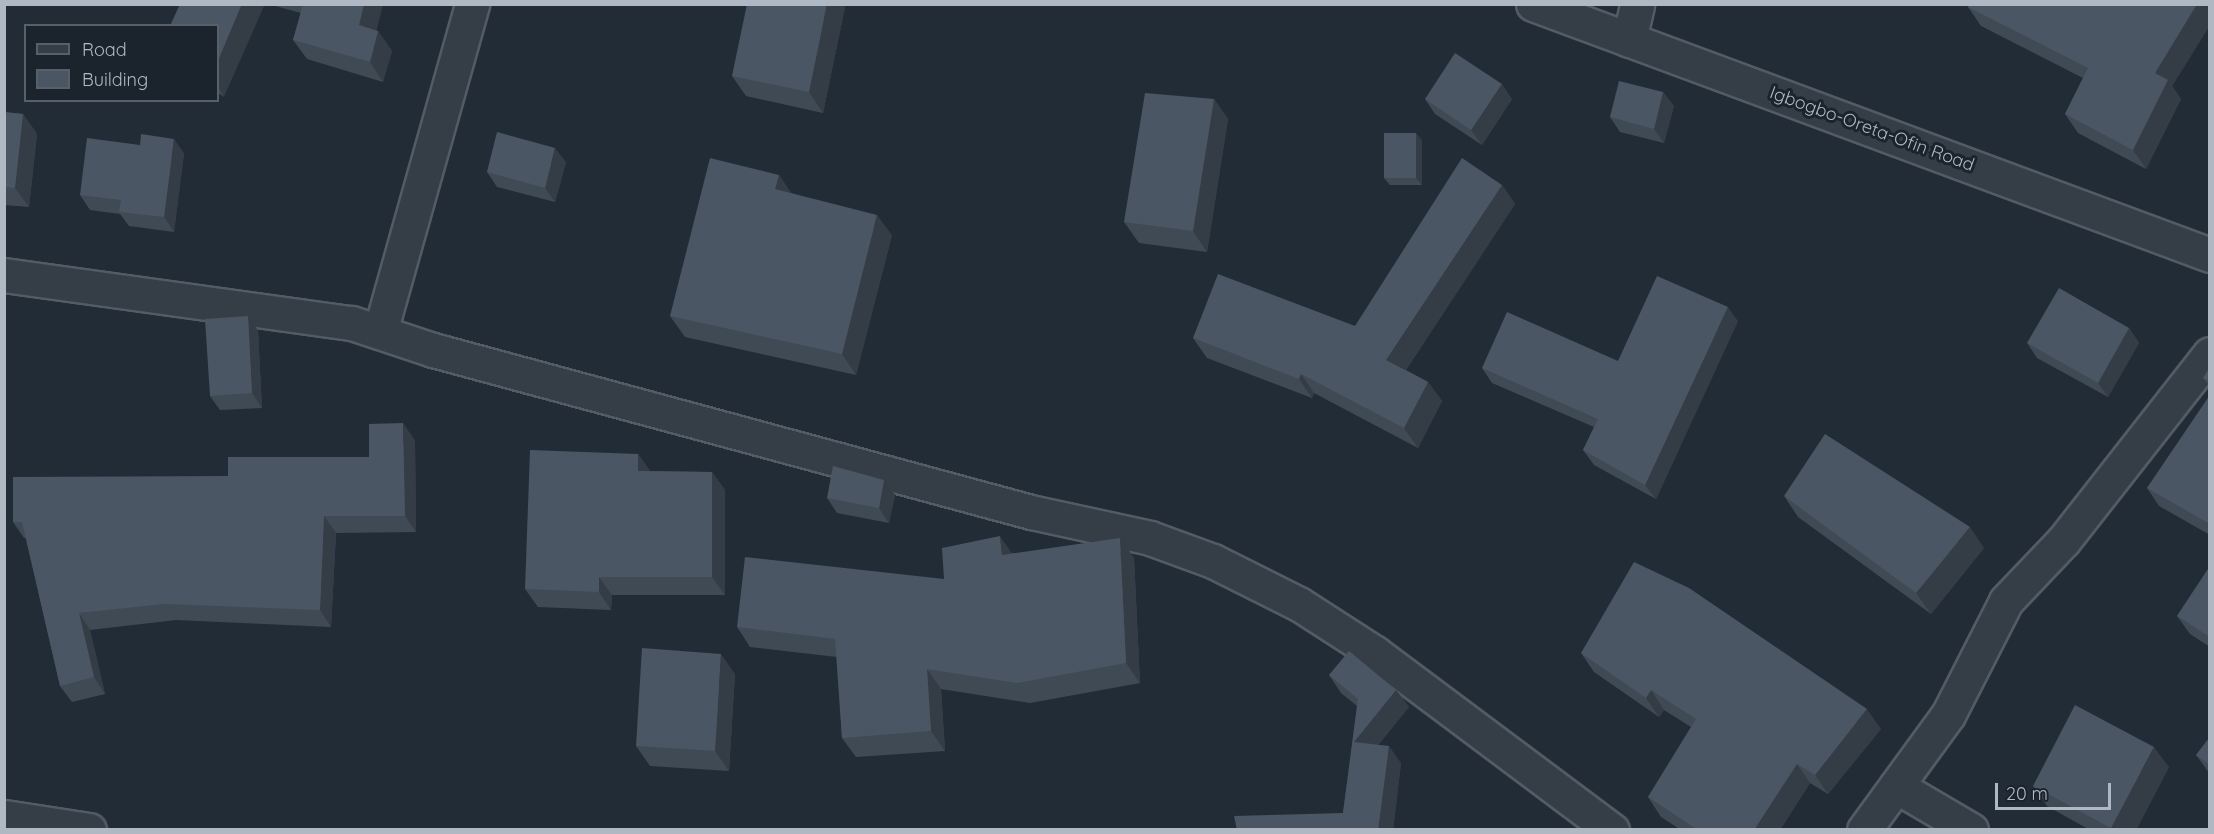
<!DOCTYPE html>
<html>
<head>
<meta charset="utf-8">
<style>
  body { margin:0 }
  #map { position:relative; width:2214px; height:834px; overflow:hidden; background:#222c37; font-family:Quicksand,sans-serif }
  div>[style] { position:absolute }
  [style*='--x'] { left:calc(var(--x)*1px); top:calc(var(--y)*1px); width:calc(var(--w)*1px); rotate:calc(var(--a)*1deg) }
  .roads { filter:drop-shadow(2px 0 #535b65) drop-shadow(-2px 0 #535b65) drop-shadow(0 2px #535b65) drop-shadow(0 -2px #535b65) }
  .minor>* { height:33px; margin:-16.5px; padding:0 16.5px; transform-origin:16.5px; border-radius:16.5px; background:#353e47 }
  .tertiary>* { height:33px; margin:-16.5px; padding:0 16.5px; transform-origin:16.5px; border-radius:16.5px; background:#353e47 }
  .wall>* { inset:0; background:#404a55 }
  .shaded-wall>* { inset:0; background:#343c45 }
  .building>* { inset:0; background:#4a5663 }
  span { translate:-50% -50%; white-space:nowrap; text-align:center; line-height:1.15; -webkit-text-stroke:6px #1b232c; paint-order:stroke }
  .street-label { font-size:18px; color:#b0b8c4 }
  .frame { position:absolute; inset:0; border:6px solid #b0b8c4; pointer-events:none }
  .legend { position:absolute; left:24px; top:24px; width:195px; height:78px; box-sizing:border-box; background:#1b232c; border:2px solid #575f69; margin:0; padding:8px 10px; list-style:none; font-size:18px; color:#b0b8c4 }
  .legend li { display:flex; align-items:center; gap:12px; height:30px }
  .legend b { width:30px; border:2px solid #575f69 }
  .scale { position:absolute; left:1995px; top:783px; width:116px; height:27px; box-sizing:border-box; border:3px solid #b0b8c4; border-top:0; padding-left:8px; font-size:18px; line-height:21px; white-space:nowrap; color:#b0b8c4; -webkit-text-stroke:4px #1b232c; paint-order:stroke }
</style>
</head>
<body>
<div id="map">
  <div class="roads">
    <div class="minor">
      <div style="--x:1629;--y:40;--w:37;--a:-77"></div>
      <div style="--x:4;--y:275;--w:351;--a:7.9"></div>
      <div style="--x:352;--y:323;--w:85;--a:18.4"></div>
      <div style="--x:433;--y:350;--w:620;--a:15.16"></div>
      <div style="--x:1031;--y:512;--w:122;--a:12.3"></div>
      <div style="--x:1150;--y:538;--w:67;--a:20.1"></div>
      <div style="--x:1213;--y:561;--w:96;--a:26.6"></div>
      <div style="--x:1299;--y:604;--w:90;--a:32.8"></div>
      <div style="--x:1375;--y:653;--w:296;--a:36.8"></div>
      <div style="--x:380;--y:332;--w:341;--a:-74.3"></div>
      <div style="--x:1896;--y:786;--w:87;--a:30.4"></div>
      <div style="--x:4;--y:817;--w:86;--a:8.7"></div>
      <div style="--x:1864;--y:830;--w:142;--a:-53.9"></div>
      <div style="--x:1948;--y:715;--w:128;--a:-63"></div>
      <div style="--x:2006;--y:601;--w:84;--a:-46.4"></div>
      <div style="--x:2064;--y:540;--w:236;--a:-51.9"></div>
    </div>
    <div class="tertiary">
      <div style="--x:1533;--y:4;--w:722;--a:20.34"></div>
    </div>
  </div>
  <div class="wall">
    <div style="clip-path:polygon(268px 4px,383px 4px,376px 31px,378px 31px,392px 51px,383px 82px,307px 59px,293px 40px,301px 13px)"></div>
    <div style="clip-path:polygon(2210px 4px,2210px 25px,2172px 86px,2181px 99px,2146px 169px,2078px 133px,2065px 114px,2083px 78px,1981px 26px,1968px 7px)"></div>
    <div style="clip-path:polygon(845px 7px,823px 113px,746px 96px,732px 76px)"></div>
    <div style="clip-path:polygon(218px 26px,224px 97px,218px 93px)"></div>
    <div style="clip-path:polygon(1663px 92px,1674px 106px,1664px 143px,1620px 132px,1610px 117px)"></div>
    <div style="clip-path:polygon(1214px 99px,1228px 119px,1207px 252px,1139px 243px,1124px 222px)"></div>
    <div style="clip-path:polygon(1425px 99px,1512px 99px,1482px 145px,1435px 114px)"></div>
    <div style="clip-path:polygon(4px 112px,23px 114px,37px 134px,29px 207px,4px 205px)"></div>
    <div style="clip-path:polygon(1422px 140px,1422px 185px,1390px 185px,1384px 178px)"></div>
    <div style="clip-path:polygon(184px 153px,174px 232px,129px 226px,120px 214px,90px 210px,80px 195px)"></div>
    <div style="clip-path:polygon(566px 162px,555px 202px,497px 187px,487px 172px)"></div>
    <div style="clip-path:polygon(779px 175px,791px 193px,892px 235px,856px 375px,685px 337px,670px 316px)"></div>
    <div style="clip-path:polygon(1502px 185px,1515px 204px,1406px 370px,1428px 382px,1442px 401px,1418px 448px,1314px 393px,1312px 398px,1207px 358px,1193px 338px,1355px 326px)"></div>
    <div style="clip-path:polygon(248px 316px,258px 331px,262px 408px,220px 410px,210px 396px)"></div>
    <div style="clip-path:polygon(1738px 321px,1656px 499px,1594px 465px,1583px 450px,1594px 427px,1492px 383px,1482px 368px,1618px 361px)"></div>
    <div style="clip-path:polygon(2129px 328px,2139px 343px,2108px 397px,2037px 358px,2027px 343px)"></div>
    <div style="clip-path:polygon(2210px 367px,2210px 387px,2203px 378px)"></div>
    <div style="clip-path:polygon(2210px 395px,2210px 535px,2159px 506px,2147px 488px)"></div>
    <div style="clip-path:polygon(415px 440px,416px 532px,336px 533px,331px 627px,176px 620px,90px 630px,105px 694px,72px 702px,60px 686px,26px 538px,24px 538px,13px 522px,228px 476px,369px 457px)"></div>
    <div style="clip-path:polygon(638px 454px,650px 471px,712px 472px,725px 490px,725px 595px,612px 595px,611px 610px,538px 607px,525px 589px)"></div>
    <div style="clip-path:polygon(884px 480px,895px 495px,889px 523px,837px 513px,827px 498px)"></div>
    <div style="clip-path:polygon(1784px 496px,1984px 548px,1931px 614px,1798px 517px)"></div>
    <div style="clip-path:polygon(1012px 553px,1134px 558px,1140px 683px,1030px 703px,941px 689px,945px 751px,856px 757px,842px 738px,837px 657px,750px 647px,737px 627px,944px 579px)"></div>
    <div style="clip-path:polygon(2210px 566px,2210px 647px,2190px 634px,2177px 616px)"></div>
    <div style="clip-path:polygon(1581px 653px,1881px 729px,1828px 794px,1810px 783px,1780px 830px,1681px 830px,1661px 817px,1648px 797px,1691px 727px,1664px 710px,1659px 717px,1594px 672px)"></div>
    <div style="clip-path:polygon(735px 674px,729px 771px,650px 766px,636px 746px)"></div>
    <div style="clip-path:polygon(1329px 675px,1396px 690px,1409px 707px,1378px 745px,1401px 763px,1393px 830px,1237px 830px,1343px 813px,1357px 706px,1341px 693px)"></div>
    <div style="clip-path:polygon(2210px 737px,2210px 774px,2196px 755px)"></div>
    <div style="clip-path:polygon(2169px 767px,2136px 830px,2090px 830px,2047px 806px,2033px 786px)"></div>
  </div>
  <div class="shaded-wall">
    <div style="clip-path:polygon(242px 4px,265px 4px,224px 97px,218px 87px,218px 61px)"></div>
    <div style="clip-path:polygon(364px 4px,383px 4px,373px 45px,359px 25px)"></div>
    <div style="clip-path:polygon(827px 4px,843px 4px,845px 7px,823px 113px,809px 92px)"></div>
    <div style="clip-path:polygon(2197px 4px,2210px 4px,2210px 25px,2172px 86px,2181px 99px,2146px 169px,2133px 150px,2155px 73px)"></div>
    <div style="clip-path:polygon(378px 31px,392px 51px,383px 82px,370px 62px)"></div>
    <div style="clip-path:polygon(1502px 84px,1512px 99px,1482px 145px,1471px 130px)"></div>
    <div style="clip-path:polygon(1663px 92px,1674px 106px,1664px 143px,1654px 129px)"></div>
    <div style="clip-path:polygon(1214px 99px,1228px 119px,1207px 252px,1193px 231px)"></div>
    <div style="clip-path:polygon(23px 114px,37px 134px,29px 207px,15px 188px)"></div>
    <div style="clip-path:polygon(1416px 133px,1422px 140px,1422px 185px,1416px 178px)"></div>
    <div style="clip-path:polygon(174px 139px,184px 153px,174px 232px,164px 217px)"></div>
    <div style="clip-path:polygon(555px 148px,566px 162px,555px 202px,545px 188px)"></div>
    <div style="clip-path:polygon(779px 175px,793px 196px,775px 189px)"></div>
    <div style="clip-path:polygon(1502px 185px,1515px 204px,1400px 379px,1386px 360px)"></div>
    <div style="clip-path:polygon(877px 215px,892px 235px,856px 375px,842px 354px)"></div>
    <div style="clip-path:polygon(1728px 307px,1738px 321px,1656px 499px,1645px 485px)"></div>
    <div style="clip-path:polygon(248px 316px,258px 331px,262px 408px,252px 393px)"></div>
    <div style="clip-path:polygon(2129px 328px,2139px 343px,2108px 397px,2098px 383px)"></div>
    <div style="clip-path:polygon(1301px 374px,1314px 393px,1312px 398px,1299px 379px)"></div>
    <div style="clip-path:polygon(1428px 382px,1442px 401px,1418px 448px,1404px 428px)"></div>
    <div style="clip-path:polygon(403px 423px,415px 440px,416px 532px,405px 516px)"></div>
    <div style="clip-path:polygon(638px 454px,651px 472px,638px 471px)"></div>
    <div style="clip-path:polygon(712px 472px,725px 490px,725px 595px,712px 577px)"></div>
    <div style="clip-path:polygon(884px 480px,895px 495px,889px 523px,879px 508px)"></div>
    <div style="clip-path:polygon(324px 516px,336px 533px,331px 627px,320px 610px)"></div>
    <div style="clip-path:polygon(1970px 527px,1984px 548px,1931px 614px,1916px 593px)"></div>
    <div style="clip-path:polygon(1000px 536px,1013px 555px,1002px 555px)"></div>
    <div style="clip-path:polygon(1120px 538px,1134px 558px,1140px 683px,1126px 663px)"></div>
    <div style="clip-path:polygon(599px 577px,612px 595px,611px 610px,599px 592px)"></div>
    <div style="clip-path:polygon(79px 613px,90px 630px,105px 694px,94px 677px)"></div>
    <div style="clip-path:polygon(721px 654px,735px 674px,729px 771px,715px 751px)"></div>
    <div style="clip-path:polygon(927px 669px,941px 689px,945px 751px,931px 731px)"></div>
    <div style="clip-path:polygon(1396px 690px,1409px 707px,1366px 759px,1354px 742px)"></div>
    <div style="clip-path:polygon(1651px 690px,1664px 710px,1659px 717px,1646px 698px)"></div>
    <div style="clip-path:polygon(1867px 709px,1881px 729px,1828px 794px,1815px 775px)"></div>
    <div style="clip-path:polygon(1389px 746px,1401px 763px,1393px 830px,1378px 830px)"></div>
    <div style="clip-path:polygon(2154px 747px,2169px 767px,2136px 830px,2112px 830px,2111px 828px)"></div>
    <div style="clip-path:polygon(1797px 764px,1810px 783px,1780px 830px,1754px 830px)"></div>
  </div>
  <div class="building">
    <div style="clip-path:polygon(180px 4px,242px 4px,218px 61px,218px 26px,170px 26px)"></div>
    <div style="clip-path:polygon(303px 4px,364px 4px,359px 25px,378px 31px,370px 62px,293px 40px)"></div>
    <div style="clip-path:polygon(747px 4px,827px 4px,809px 92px,732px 76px)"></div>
    <div style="clip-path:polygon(1969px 4px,2197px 4px,2155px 73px,2168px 80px,2133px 150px,2065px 114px,2088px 68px,1968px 7px)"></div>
    <div style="clip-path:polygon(1455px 53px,1502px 84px,1471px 130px,1425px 99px)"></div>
    <div style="clip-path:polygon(1619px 81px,1663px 92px,1654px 129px,1610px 117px)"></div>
    <div style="clip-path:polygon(1145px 93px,1214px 99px,1193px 231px,1124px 222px)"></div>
    <div style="clip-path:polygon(4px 112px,23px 114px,15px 188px,4px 187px)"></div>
    <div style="clip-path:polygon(497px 132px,555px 148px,545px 188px,487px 172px)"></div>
    <div style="clip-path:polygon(1384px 133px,1416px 133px,1416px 178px,1384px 178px)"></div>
    <div style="clip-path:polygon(141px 134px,174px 139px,164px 217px,119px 212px,121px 200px,80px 195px,87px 138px,140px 145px)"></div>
    <div style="clip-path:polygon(710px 158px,779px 175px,775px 189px,877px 215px,842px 354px,670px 316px)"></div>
    <div style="clip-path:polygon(1462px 158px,1502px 185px,1386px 360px,1428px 382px,1404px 428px,1301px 374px,1299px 379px,1193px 338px,1218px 274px,1355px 326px)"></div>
    <div style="clip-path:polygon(1657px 276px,1728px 307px,1645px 485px,1583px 450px,1598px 419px,1482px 368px,1507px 312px,1618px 361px)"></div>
    <div style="clip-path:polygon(2059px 288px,2129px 328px,2098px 383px,2027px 343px)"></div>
    <div style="clip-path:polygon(248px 316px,252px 393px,210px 396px,205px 319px)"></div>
    <div style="clip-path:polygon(2210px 367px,2210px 382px,2203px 378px)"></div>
    <div style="clip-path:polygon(2210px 395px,2210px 524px,2147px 488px)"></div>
    <div style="clip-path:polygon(403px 423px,405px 516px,324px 516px,320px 610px,164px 604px,79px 613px,94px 677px,60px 686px,22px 522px,13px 522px,13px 477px,228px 476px,228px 457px,369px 457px,369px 424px)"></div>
    <div style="clip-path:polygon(1825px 434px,1970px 527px,1916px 593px,1784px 496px)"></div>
    <div style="clip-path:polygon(530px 450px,638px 454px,638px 471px,712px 472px,712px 577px,599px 577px,599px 592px,525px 589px)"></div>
    <div style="clip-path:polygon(833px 466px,884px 480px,879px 508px,827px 498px)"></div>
    <div style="clip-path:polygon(1000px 536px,1002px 555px,1120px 538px,1126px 663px,1017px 683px,927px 669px,931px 731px,842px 738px,835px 639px,737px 627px,745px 557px,944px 579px,942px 548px)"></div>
    <div style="clip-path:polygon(1634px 562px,1689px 588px,1867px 709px,1815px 775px,1797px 764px,1754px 830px,1698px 830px,1648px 797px,1696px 719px,1651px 690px,1646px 698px,1581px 653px)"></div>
    <div style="clip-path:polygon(2210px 566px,2210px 637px,2177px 616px)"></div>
    <div style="clip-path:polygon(642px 648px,721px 654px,715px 751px,636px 746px)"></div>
    <div style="clip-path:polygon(1349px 651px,1396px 690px,1354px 742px,1389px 746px,1378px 830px,1237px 830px,1234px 816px,1343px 813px,1358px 699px,1329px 675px)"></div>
    <div style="clip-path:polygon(2075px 705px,2154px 747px,2111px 828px,2033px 786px)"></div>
    <div style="clip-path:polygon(2210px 737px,2210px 765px,2196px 755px)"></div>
  </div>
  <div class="street-label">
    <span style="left:1872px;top:129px;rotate:20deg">Igbogbo-Oreta-Ofin Road</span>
  </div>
  <div class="frame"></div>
  <ul class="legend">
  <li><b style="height:8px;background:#353e47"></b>Road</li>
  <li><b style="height:16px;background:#4a5663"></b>Building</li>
  </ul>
  <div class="scale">20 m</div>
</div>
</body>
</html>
